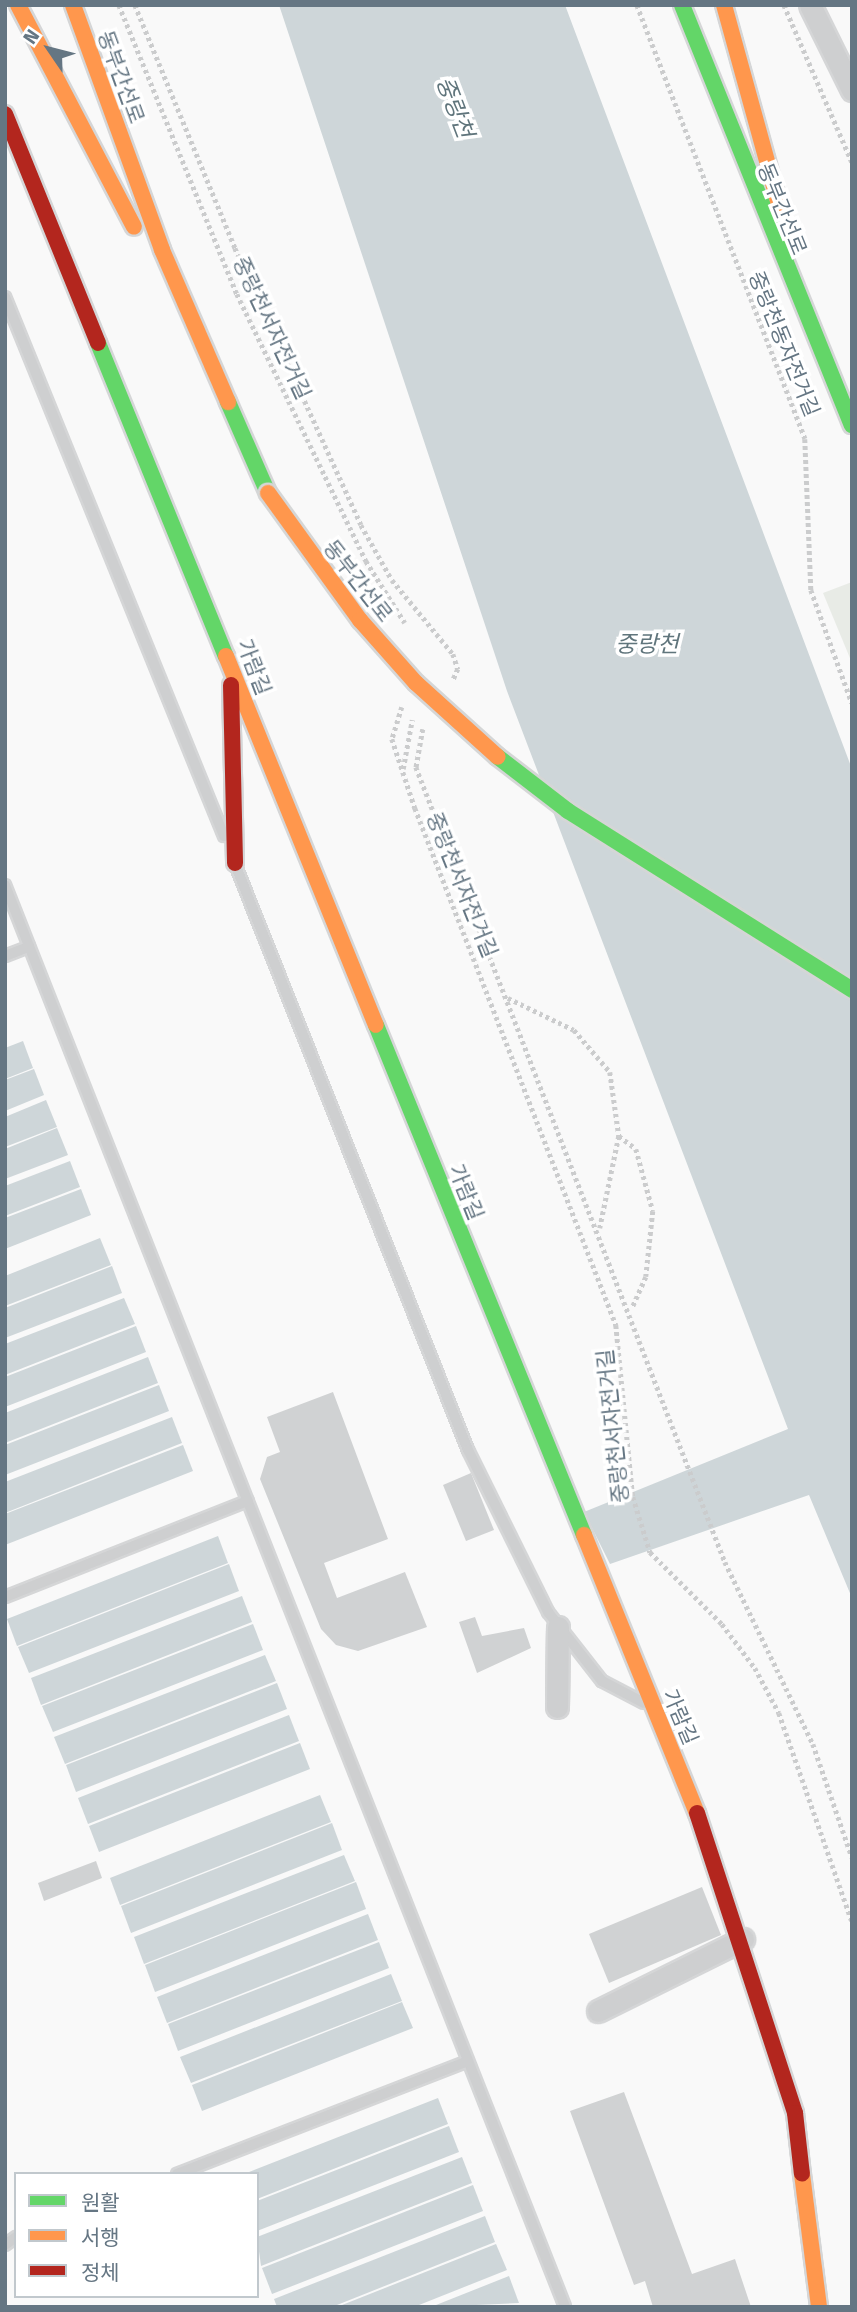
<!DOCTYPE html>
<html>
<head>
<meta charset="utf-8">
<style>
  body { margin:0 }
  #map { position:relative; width:857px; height:2312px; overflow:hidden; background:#f9f9f9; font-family:"Fira Sans","Noto Sans KR",sans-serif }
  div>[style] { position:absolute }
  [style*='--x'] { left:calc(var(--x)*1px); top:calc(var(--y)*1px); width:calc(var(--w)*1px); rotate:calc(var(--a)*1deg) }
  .green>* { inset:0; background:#e8ebe6 }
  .water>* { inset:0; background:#ced6d9 }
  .building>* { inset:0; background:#d0d2d3 }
  .path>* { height:4.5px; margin-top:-2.25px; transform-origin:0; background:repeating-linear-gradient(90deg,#cbcccd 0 3.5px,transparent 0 7px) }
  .roads { filter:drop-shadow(2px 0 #d5d6d7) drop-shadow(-2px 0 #d5d6d7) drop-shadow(0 2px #d5d6d7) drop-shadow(0 -2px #d5d6d7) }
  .lane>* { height:10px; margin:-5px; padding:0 5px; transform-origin:5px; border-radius:5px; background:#cecfd0 }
  .street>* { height:21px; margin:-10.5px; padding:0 10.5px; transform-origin:10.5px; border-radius:10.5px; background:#cecfd0 }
  .fast>* { height:16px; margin:-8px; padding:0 8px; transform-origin:8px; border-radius:8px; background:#63d668 }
  .slow>* { height:16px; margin:-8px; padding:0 8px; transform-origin:8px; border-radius:8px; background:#ff974d }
  .jam>* { height:16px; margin:-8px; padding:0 8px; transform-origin:8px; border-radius:8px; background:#b3261e }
  .bridges { filter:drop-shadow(2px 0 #d5d6d6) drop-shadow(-2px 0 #d5d6d6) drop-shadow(0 2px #d5d6d6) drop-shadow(0 -2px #d5d6d6) }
  .fast-bridge>* { height:16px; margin:-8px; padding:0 8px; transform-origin:8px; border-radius:8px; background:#63d668 }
  .slow-bridge>* { height:16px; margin:-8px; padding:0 8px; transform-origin:8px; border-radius:8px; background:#ff974d }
  span { translate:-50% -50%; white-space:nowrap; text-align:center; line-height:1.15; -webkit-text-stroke:7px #fff; paint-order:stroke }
  .street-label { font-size:21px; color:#657683 }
  .water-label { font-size:23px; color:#60757c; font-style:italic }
  .frame { position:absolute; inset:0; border:7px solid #657683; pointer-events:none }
  .legend { position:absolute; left:14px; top:2172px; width:245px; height:126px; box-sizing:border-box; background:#fff; border:2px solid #c1c8cd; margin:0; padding:9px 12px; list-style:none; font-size:21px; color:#657683 }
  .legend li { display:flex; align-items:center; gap:14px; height:35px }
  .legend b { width:35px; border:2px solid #c1c8cd }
  .north { position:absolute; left:14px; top:14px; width:70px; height:70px; -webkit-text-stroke:5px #fff; paint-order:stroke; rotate:305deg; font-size:19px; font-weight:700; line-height:28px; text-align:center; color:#657683 }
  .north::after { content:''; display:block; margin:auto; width:24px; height:32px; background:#657683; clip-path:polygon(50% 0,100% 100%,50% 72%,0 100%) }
</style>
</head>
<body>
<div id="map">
  <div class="green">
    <div style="clip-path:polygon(852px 582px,852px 663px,823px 593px)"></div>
  </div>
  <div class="water">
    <div style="clip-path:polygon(279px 5px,565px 5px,852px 769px,852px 1598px,809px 1495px,610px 1564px,584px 1512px,788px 1429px,507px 691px)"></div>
    <div style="clip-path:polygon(23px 1041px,33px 1068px,5px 1079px,5px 1048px)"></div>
    <div style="clip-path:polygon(34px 1069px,44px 1095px,5px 1111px,5px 1080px)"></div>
    <div style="clip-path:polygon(46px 1100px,57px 1127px,5px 1147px,5px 1117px)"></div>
    <div style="clip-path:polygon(57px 1128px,68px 1155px,5px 1179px,5px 1149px)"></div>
    <div style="clip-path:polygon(70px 1161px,80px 1187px,5px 1216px,5px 1186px)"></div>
    <div style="clip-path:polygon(81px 1189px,91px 1215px,5px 1249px,5px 1218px)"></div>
    <div style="clip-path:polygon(100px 1238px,111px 1265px,5px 1306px,5px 1276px)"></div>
    <div style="clip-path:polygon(112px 1266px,122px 1293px,5px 1338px,5px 1308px)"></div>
    <div style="clip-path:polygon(124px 1298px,135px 1324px,5px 1375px,5px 1344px)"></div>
    <div style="clip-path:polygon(136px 1326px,146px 1352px,5px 1407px,5px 1377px)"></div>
    <div style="clip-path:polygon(148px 1357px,158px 1383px,5px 1443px,5px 1413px)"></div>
    <div style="clip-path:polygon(159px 1385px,169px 1411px,5px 1475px,5px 1445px)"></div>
    <div style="clip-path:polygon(172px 1417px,182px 1443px,5px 1513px,5px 1482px)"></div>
    <div style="clip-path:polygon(183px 1445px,193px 1471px,5px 1545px,5px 1514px)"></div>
    <div style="clip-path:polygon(218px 1536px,228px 1563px,17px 1646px,7px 1619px)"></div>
    <div style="clip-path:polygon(229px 1564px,239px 1591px,29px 1673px,18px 1647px)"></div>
    <div style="clip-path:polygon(242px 1596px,252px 1622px,41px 1705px,31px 1678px)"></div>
    <div style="clip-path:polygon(253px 1624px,263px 1650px,53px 1732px,42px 1706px)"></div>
    <div style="clip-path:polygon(265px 1655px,276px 1681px,65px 1764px,54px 1737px)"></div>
    <div style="clip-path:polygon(277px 1683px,287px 1709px,76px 1792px,66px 1765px)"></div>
    <div style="clip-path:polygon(289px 1715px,299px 1741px,88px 1824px,78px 1798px)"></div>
    <div style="clip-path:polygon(300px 1743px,310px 1769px,99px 1852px,89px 1826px)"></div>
    <div style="clip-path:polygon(320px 1795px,331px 1822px,120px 1905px,110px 1878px)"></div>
    <div style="clip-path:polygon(332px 1823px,342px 1850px,131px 1933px,121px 1906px)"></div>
    <div style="clip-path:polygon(344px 1855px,355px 1881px,144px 1964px,134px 1937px)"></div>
    <div style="clip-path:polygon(356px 1882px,366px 1909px,155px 1992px,145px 1965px)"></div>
    <div style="clip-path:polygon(368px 1914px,378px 1940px,167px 2023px,157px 1997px)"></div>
    <div style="clip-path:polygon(379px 1942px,389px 1968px,178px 2051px,168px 2024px)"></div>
    <div style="clip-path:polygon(391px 1974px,402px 2001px,191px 2083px,180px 2057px)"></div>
    <div style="clip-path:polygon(402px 2002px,413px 2028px,202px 2111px,192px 2085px)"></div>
    <div style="clip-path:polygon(438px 2098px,448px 2124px,257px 2199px,257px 2174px,244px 2174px)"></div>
    <div style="clip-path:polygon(449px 2126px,459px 2152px,257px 2231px,257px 2201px)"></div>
    <div style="clip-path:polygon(462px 2157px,472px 2183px,261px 2266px,257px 2237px)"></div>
    <div style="clip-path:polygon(473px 2185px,483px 2211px,272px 2294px,262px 2268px)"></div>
    <div style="clip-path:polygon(485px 2216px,495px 2242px,332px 2307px,277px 2307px,274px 2299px)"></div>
    <div style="clip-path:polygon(496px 2244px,507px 2270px,414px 2307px,337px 2307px)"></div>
    <div style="clip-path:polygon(509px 2276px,519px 2303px,431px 2307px)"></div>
  </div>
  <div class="building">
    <div style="clip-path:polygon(333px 1392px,388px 1539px,324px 1563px,337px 1598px,405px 1572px,427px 1627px,358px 1651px,336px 1645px,321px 1629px,260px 1479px,267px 1457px,280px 1452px,267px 1417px)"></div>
    <div style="clip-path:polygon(471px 1473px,494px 1530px,466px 1541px,443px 1485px)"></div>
    <div style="clip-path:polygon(475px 1617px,482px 1636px,524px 1628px,531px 1648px,477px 1673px,459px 1622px)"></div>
    <div style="clip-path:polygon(96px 1861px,102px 1878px,44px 1901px,38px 1883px)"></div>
    <div style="clip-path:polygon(702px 1887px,721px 1935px,609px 1983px,589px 1934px)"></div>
    <div style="clip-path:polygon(624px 2092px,692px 2274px,735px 2259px,751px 2307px,653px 2307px,645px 2281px,634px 2285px,570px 2111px)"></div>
  </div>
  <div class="path">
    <div style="--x:119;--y:5;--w:312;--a:67.8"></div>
    <div style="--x:237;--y:294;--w:297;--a:64.2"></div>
    <div style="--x:366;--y:561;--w:73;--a:57.8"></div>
    <div style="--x:135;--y:5;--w:263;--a:67.6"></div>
    <div style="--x:235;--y:248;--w:304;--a:65.5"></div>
    <div style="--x:361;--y:525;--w:63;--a:60.6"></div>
    <div style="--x:392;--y:580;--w:96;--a:50.5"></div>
    <div style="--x:453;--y:654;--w:16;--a:72"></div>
    <div style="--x:458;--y:669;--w:12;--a:114"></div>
    <div style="--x:637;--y:5;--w:465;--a:68.8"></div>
    <div style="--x:805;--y:439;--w:151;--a:87.7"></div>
    <div style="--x:811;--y:590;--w:120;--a:70.1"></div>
    <div style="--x:784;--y:5;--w:171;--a:66.6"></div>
    <div style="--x:402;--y:707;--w:34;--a:107"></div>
    <div style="--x:392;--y:739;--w:73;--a:71.6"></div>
    <div style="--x:415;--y:808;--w:555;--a:68.75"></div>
    <div style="--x:616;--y:1325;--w:173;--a:84.4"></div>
    <div style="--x:633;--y:1497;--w:58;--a:72.8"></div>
    <div style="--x:650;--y:1552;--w:102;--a:45"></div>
    <div style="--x:722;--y:1624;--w:55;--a:53.1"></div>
    <div style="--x:755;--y:1668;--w:51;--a:61.9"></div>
    <div style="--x:779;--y:1713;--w:220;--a:70.7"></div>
    <div style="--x:423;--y:729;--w:39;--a:100"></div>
    <div style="--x:416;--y:767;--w:853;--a:68.76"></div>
    <div style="--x:725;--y:1562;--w:202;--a:64.2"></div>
    <div style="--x:813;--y:1744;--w:120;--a:71"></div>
    <div style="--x:403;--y:769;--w:50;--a:-79.6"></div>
    <div style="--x:508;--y:998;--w:73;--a:25.9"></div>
    <div style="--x:574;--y:1030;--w:55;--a:49.4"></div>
    <div style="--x:610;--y:1072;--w:65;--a:82"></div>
    <div style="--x:619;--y:1136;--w:94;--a:101.7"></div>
    <div style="--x:619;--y:1136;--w:21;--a:37"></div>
    <div style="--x:636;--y:1149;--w:64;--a:74.7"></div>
    <div style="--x:653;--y:1211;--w:66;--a:96.1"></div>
    <div style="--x:646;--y:1277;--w:34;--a:114"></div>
  </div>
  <div class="roads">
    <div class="lane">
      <div style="--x:5;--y:297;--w:582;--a:67.89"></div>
      <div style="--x:235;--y:864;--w:631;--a:68.32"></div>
      <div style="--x:468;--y:1450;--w:181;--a:63.7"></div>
      <div style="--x:548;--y:1612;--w:88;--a:52"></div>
      <div style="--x:602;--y:1681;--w:47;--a:27.6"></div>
      <div style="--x:5;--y:885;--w:1528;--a:68.5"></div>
      <div style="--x:5;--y:956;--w:26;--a:-21"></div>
      <div style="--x:5;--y:1597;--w:261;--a:-21.6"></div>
      <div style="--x:177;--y:2174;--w:312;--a:-21.2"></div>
      <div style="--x:5;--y:2245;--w:14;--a:-36"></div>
    </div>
    <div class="street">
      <div style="--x:810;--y:5;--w:95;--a:63.7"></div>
      <div style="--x:557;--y:1707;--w:80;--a:-89.3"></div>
      <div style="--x:598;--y:2011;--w:162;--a:-26.4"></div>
    </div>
    <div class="fast">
      <div style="--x:682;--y:5;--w:453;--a:68"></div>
      <div style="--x:98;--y:343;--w:338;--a:67.8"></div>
      <div style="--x:228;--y:402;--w:99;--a:66.3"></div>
      <div style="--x:376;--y:1025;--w:551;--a:67.81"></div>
    </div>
    <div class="slow">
      <div style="--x:18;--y:5;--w:250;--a:62.4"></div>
      <div style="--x:73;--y:5;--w:261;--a:70"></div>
      <div style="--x:162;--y:250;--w:166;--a:66.5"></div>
      <div style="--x:724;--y:5;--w:207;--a:74.6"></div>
      <div style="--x:226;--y:656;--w:398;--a:67.9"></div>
      <div style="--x:584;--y:1535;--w:300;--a:67.9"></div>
      <div style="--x:802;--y:2174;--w:134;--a:82.7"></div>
    </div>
    <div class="jam">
      <div style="--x:5;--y:114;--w:247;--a:67.9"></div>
      <div style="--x:231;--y:685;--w:178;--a:88.7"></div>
      <div style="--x:697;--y:1813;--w:316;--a:71.9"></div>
      <div style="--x:795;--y:2113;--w:61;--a:83.5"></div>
    </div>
  </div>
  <div class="bridges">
    <div class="fast-bridge">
      <div style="--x:498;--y:757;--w:88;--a:37.6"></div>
      <div style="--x:568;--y:811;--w:336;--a:32.2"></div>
    </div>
    <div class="slow-bridge">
      <div style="--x:268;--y:493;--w:157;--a:54.1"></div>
      <div style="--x:360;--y:620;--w:84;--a:48.4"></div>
      <div style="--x:416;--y:683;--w:110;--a:42.1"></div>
    </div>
  </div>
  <div class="street-label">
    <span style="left:121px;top:77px;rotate:70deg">동부간선로</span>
    <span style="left:782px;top:209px;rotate:68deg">동부간선로</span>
    <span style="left:272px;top:328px;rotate:65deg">중랑천서자전거길</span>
    <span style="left:784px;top:344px;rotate:68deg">중랑천동자전거길</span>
    <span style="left:358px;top:581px;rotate:52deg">동부간선로</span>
    <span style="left:254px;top:667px;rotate:69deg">가람길</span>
    <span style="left:462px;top:885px;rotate:68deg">중랑천서자전거길</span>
    <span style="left:466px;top:1192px;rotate:68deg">가람길</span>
    <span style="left:613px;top:1426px;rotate:-96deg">중랑천서자전거길</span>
    <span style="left:680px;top:1717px;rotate:67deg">가람길</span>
  </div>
  <div class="water-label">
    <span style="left:455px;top:107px;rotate:69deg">중랑천</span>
    <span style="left:647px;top:644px">중랑천</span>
  </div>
  <div class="frame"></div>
  <ul class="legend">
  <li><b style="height:9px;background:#63d668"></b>원활</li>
  <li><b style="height:9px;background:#ff974d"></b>서행</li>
  <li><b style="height:9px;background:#b3261e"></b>정체</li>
  </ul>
  <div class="north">N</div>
</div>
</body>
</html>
